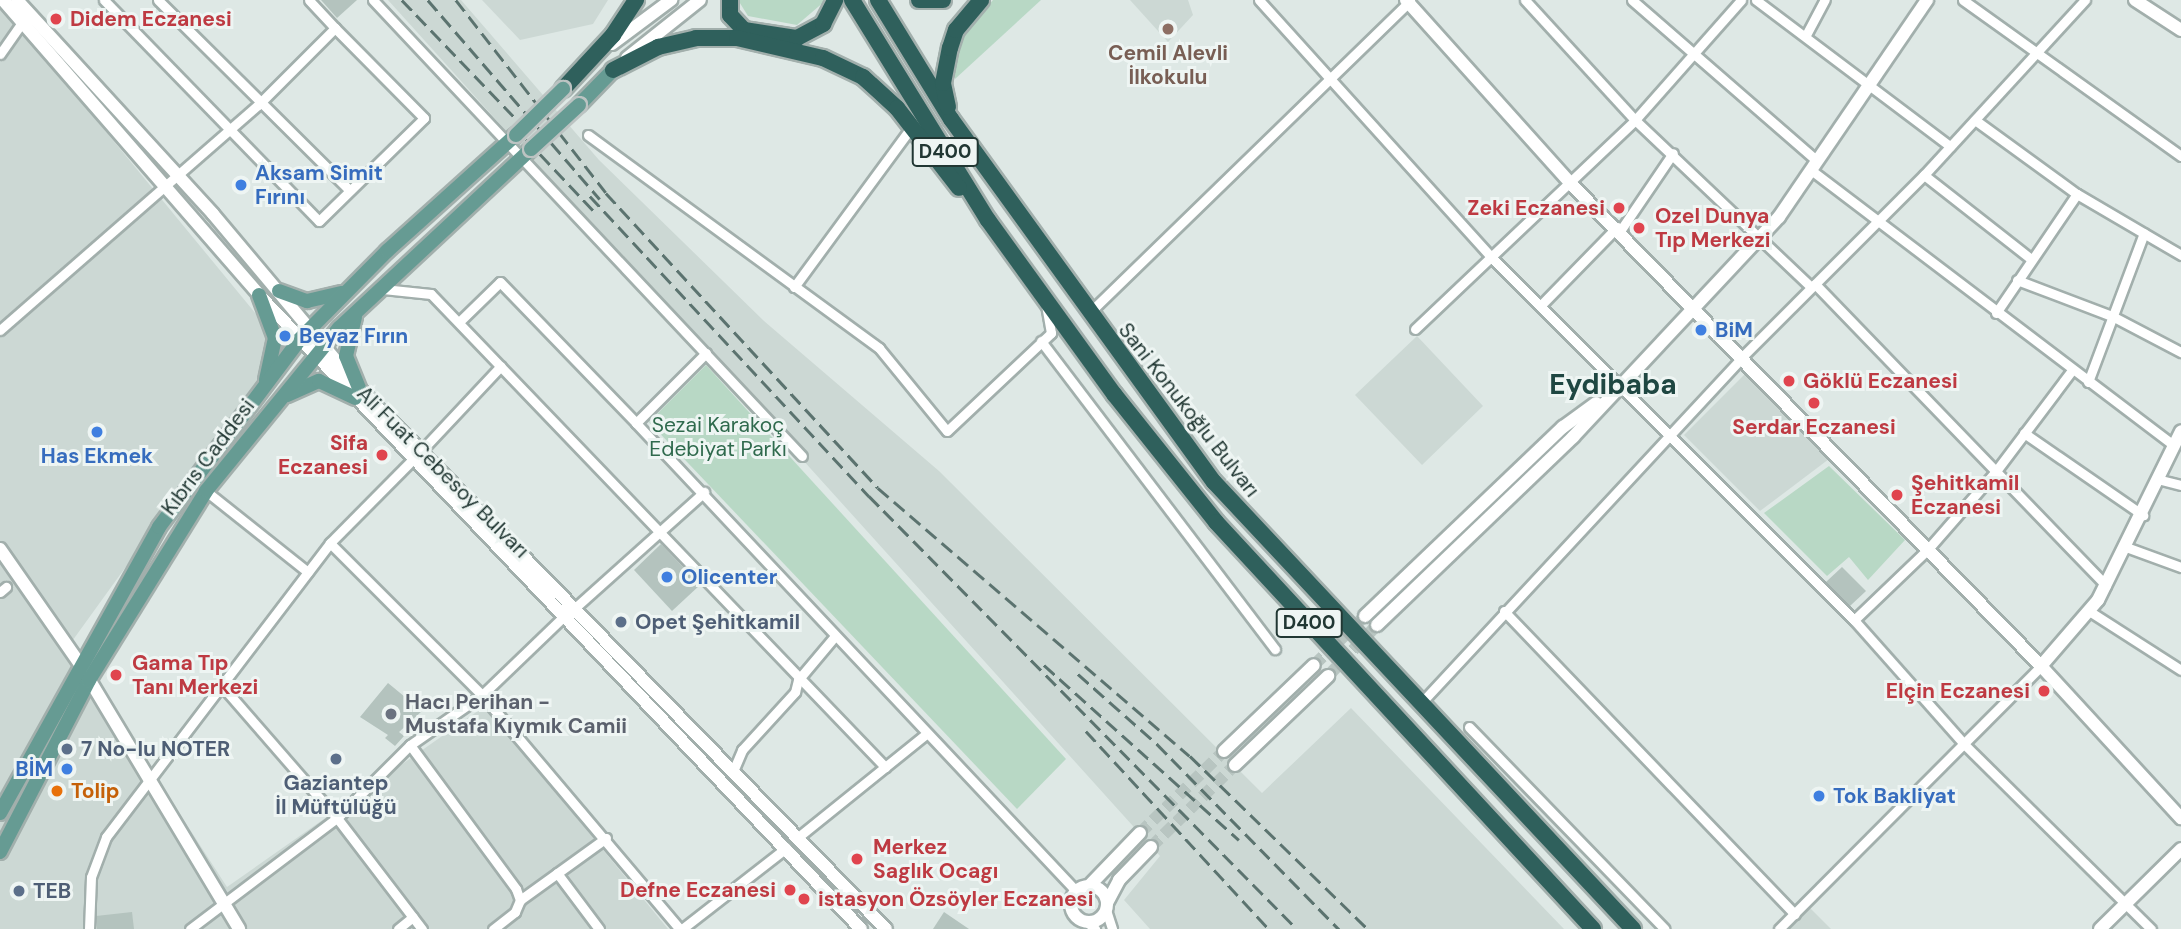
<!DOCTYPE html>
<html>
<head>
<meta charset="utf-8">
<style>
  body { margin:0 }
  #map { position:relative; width:2181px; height:929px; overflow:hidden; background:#dee8e5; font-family:"DM Sans",sans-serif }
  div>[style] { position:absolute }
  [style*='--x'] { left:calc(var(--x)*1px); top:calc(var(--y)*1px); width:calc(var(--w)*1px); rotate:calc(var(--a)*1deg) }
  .built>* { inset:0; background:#ccd8d4 }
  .green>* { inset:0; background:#b8d8c5 }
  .building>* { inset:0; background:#b4c3be }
  .secondary-tunnel>* { height:12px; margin-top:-6px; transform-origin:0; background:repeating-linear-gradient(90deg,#b8c5c1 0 12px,transparent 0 18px) }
  .roads { filter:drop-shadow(2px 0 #a2afac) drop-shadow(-2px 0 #a2afac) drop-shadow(0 2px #a2afac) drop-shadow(0 -2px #a2afac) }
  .street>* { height:9px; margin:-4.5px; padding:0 4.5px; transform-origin:4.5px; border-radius:4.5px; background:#fff }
  .secondary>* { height:12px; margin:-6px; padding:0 6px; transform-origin:6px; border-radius:6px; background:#fff }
  .secondary>.ring { margin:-6px; padding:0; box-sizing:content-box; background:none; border:12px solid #fff; border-radius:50% }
  .primary>* { height:14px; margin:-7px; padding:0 7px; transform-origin:7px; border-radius:7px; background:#669b93 }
  .highway>* { height:16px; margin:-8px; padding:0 8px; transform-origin:8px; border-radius:8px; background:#2f605c }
  .rail>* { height:2.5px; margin-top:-1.25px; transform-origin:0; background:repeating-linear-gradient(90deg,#5b736f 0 14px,transparent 0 21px) }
  .bridges { filter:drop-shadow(2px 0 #bcc3c2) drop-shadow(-2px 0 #bcc3c2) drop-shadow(0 2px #bcc3c2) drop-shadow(0 -2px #bcc3c2) }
  .primary-bridge>* { height:14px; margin:-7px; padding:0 7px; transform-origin:7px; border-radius:7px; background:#669b93 }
  .dots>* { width:19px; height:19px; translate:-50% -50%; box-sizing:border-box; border:4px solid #eef5f3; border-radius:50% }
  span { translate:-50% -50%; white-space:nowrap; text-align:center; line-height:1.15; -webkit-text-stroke:6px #eef5f3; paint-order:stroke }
  .shield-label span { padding:2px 5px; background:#eef5f3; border:2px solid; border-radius:5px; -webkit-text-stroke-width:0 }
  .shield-label { font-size:19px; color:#213733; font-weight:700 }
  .health-label { font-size:21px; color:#be3a42; font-weight:700 }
  .left { translate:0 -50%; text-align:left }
  .right { translate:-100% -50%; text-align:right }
  .education-label { font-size:21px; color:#785e54; font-weight:700 }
  .shop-label { font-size:21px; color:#366cbe; font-weight:700 }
  .street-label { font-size:21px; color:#213733 }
  .park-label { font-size:21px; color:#2f6a4d }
  .service-label { font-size:21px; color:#4e5e75; font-weight:700 }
  .worship-label { font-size:21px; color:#5b616d; font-weight:700 }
  .food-label { font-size:21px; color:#c56008; font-weight:700 }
  .district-label { font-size:28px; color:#1f4742; font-weight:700 }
</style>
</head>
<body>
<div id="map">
  <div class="built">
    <div style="clip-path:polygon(388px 0,461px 0,599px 160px,764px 321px,939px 471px,1262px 793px,1351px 708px,1564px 929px,1150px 929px,1124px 900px,1160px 856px)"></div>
    <div style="clip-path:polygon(482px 0,608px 0,593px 24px,520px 40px)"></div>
    <div style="clip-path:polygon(1130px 0,1188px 0,1193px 15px,1168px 42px)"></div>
    <div style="clip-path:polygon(0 3px,284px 348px,70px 644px,227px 887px,485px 706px,668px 929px,0 929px)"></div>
    <div style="clip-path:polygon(1417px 336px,1483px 406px,1422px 465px,1355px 395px)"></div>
    <div style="clip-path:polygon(1745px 374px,1829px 459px,1760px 511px,1684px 435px)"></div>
    <div style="clip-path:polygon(1810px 908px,1831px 929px,1788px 929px)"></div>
  </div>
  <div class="green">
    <div style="clip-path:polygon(738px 0,825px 0,825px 1px,797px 25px,748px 16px)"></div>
    <div style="clip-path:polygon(993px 0,1041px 0,955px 79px,955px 56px,965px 31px)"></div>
    <div style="clip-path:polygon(706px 365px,1066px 759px,1017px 809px,649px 422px)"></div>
    <div style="clip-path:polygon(1829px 466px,1905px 540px,1868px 580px,1849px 557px,1827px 576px,1764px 513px)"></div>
  </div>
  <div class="building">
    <div style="clip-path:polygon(321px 0,357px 0,337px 18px)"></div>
    <div style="clip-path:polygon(661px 544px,700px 585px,672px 611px,634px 570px)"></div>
    <div style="clip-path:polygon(1842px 567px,1866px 591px,1850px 606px,1826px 582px)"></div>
    <div style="clip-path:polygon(388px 683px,422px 711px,399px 732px,404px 736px,395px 746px,385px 738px,388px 735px,360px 717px)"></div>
    <div style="clip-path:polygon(132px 912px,134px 929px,97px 929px,96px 916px)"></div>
    <div style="clip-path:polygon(944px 912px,969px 929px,933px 929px)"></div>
  </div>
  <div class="secondary-tunnel">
    <div style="--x:1314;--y:665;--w:71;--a:-43.9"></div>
    <div style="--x:1328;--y:676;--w:71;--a:-46.1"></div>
    <div style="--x:1140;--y:833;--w:117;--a:-44.3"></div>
    <div style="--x:1151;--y:847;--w:117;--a:-44.3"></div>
  </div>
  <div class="roads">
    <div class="street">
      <div style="--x:104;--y:0;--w:308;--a:45.8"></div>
      <div style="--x:319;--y:221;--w:147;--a:-44.4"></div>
      <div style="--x:424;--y:118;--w:127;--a:-134.7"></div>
      <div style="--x:158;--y:0;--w:269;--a:44.8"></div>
      <div style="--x:373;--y:0;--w:626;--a:46.75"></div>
      <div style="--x:1259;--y:0;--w:346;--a:47.9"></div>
      <div style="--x:1491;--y:257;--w:513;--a:45"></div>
      <div style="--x:1854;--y:620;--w:166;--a:48.4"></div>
      <div style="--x:1964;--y:744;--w:263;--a:44.7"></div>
      <div style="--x:1525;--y:0;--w:163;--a:47.5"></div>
      <div style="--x:1635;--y:120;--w:243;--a:43.5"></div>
      <div style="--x:1632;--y:0;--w:245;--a:41"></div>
      <div style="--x:1756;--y:0;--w:243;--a:37"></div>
      <div style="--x:1963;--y:0;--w:268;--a:35.6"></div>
      <div style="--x:1806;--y:35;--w:40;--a:-62"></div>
      <div style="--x:0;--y:54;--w:38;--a:-55"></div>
      <div style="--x:1975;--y:120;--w:126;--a:36"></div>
      <div style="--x:2077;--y:194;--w:121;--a:30.4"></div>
      <div style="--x:588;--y:135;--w:361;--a:36.2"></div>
      <div style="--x:879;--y:348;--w:107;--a:50.7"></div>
      <div style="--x:947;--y:431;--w:143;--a:-43.3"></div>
      <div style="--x:1051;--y:333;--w:28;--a:-100"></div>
      <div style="--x:1811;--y:170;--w:456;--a:37.2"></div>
      <div style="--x:1924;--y:175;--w:136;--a:38.1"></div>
      <div style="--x:1620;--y:231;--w:94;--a:-55.8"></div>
      <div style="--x:2017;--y:280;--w:102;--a:20.8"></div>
      <div style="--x:2112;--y:316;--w:78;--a:27.6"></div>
      <div style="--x:1815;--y:284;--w:419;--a:46"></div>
      <div style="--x:794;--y:287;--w:196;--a:-53.7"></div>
      <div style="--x:383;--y:289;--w:48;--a:5.9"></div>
      <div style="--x:431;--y:294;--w:656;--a:46.17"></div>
      <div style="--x:1541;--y:305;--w:109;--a:-45.7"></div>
      <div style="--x:1089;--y:313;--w:448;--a:-44.2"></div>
      <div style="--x:1996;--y:313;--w:144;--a:-55.8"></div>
      <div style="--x:459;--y:322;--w:57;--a:-44.3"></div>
      <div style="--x:500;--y:282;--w:196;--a:46"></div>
      <div style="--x:1415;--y:329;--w:303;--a:-43.5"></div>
      <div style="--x:1635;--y:120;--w:160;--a:-48.5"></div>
      <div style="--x:0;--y:330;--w:342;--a:-41.1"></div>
      <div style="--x:258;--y:105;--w:109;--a:-45"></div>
      <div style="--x:335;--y:28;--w:38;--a:-133"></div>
      <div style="--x:1041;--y:341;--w:387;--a:52.8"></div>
      <div style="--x:706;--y:353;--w:99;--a:135"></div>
      <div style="--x:636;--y:423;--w:644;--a:46.76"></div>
      <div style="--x:2088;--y:382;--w:159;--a:-69.4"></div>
      <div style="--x:2024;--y:433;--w:145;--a:34.6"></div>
      <div style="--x:422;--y:450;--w:115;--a:-46.8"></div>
      <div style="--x:2161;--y:480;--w:21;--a:14"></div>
      <div style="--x:206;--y:491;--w:130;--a:38.5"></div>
      <div style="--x:330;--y:543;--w:215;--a:45"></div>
      <div style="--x:482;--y:695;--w:307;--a:49.8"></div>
      <div style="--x:2126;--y:547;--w:59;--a:20"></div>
      <div style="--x:0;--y:592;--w:8;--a:-40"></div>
      <div style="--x:577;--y:606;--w:171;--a:-41.9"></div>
      <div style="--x:1504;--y:611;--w:420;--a:46.2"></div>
      <div style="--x:2089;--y:611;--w:109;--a:32.7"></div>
      <div style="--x:1854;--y:620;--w:103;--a:-43.8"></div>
      <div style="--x:1928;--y:549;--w:103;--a:-48.9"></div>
      <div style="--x:1996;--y:471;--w:126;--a:-53"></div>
      <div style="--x:223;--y:687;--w:174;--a:49"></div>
      <div style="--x:337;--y:818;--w:140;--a:52.6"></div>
      <div style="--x:1421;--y:703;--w:473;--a:-47.1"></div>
      <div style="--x:1743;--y:356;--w:256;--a:-45"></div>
      <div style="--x:1924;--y:175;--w:238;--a:-47.4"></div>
      <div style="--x:1469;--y:727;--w:281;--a:45.9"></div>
      <div style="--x:410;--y:745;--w:179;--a:53.6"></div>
      <div style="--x:516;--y:889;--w:12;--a:70"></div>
      <div style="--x:520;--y:900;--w:13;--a:113"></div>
      <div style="--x:515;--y:912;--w:28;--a:142"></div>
      <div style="--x:734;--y:769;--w:21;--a:-67"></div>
      <div style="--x:742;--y:750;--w:79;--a:-47.6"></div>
      <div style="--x:795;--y:692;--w:12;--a:-76"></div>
      <div style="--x:798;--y:680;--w:57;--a:-49.9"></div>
      <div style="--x:797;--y:838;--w:167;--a:-38.9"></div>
      <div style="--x:557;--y:873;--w:70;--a:53.1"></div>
      <div style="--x:520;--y:900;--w:106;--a:-35.8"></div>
      <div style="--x:1106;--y:910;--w:20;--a:72"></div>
      <div style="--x:1087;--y:922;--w:11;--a:41"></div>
      <div style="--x:89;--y:929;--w:52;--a:-87.8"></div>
      <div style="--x:91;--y:877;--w:43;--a:-69.4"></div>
      <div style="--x:106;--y:837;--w:370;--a:-52.7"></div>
      <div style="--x:330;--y:543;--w:120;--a:-45.3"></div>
      <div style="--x:190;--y:929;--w:184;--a:-37.1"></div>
      <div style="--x:337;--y:818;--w:103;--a:-45"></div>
      <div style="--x:410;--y:745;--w:88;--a:-34.8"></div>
      <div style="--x:482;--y:695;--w:112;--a:-43.9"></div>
      <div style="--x:398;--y:929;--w:19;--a:-39"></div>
      <div style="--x:682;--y:929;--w:132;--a:-37.9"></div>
      <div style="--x:1779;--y:929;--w:371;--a:-45.1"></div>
    </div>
    <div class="secondary">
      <div style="--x:3;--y:0;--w:391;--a:49"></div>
      <div style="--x:259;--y:295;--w:874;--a:46.48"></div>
      <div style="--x:17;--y:0;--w:290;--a:47.5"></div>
      <div style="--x:213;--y:214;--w:227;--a:50"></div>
      <div style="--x:359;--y:388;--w:755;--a:45.75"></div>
      <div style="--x:1406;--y:0;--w:246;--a:48.1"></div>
      <div style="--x:1570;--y:183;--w:675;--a:45.72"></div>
      <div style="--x:2041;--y:666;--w:207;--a:47.4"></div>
      <div style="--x:2135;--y:0;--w:55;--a:33.1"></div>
      <div style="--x:612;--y:44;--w:74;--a:-36.7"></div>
      <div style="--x:627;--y:58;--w:93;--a:-38.5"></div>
      <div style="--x:0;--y:549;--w:140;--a:55.2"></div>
      <div style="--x:80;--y:664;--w:309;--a:59"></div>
      <div style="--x:1365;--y:616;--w:274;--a:-43.7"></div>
      <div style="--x:1563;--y:427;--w:41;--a:-36"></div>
      <div style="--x:1377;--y:625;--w:272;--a:-43.8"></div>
      <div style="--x:1573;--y:437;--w:301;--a:-46.9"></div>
      <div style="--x:1779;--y:217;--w:263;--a:-55.7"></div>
      <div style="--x:2041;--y:666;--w:87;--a:-49.2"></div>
      <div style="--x:2098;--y:600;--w:188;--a:-63.8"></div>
      <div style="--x:1224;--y:751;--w:124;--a:-43.7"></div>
      <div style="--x:1235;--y:765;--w:129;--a:-43.7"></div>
      <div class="ring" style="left:1071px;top:886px;width:24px;height:24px"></div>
      <div style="--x:1088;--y:887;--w:75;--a:-46.1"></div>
      <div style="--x:1107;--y:903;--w:26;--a:-62"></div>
      <div style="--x:1119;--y:880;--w:46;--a:-45.9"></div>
      <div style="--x:2100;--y:929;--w:114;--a:-44.6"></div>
    </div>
    <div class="primary">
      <div style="--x:579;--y:105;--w:49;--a:-45.8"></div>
      <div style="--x:279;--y:291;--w:30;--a:20"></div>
      <div style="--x:307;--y:301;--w:35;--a:-13"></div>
      <div style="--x:259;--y:295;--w:46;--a:69.6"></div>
      <div style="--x:275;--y:338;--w:43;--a:102.1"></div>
      <div style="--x:355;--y:317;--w:40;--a:103"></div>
      <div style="--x:346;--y:356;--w:35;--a:68"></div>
      <div style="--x:287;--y:395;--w:35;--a:-24"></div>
      <div style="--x:319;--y:381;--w:40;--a:25"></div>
      <div style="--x:0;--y:813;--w:327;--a:-60.9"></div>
      <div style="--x:159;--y:527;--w:235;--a:-53.1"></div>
      <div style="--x:300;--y:339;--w:124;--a:-45.3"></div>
      <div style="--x:387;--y:251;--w:173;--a:-42"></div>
      <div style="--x:0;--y:852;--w:194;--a:-62.6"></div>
      <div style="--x:89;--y:680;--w:222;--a:-58.2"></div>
      <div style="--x:206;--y:491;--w:210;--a:-50.8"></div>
      <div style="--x:339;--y:328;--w:262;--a:-43"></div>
    </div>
    <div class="highway">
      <div style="--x:730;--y:0;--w:15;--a:90"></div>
      <div style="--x:730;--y:15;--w:21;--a:47"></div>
      <div style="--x:744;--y:30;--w:54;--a:8.6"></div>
      <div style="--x:797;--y:38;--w:30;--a:-28"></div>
      <div style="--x:823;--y:24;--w:27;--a:-63"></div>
      <div style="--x:852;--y:0;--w:259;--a:58.3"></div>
      <div style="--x:988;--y:220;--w:215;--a:54.1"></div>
      <div style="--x:1114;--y:394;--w:164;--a:51.4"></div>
      <div style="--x:1216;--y:522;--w:555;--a:47.19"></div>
      <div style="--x:878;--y:0;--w:140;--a:58.5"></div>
      <div style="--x:951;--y:119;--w:448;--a:54.1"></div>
      <div style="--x:1214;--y:482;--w:613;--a:46.85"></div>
      <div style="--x:919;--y:0;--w:24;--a:0"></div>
      <div style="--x:613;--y:70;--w:51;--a:-27.1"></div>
      <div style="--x:658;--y:47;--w:39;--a:-13"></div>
      <div style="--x:696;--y:38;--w:41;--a:0"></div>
      <div style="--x:737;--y:38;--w:88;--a:13.1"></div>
      <div style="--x:823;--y:58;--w:44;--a:25.4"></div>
      <div style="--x:863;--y:77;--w:46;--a:42.4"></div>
      <div style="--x:897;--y:108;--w:101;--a:52.2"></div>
      <div style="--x:563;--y:89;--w:74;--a:-47.2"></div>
      <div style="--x:613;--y:35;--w:42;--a:-56.7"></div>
      <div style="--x:948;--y:107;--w:25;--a:-102"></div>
      <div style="--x:943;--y:83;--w:36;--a:-79"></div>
      <div style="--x:950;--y:48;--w:19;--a:-72"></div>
      <div style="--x:956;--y:30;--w:39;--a:-50"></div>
    </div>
  </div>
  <div class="rail">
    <div style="--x:402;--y:0;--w:198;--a:46.2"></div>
    <div style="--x:428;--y:0;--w:263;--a:49.2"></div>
    <div style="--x:456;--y:0;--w:244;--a:52.1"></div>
    <div style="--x:606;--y:193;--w:401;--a:47.3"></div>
    <div style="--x:878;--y:488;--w:411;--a:40.7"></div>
    <div style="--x:1190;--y:756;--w:248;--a:44.2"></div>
    <div style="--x:526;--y:139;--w:98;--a:46.7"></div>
    <div style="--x:590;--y:196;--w:410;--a:47.1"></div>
    <div style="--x:869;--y:496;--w:609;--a:45.33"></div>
    <div style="--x:1044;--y:665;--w:262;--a:41.9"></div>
    <div style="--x:1078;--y:674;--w:106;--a:41.5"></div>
    <div style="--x:1157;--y:744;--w:260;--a:45.5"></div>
    <div style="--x:1086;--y:731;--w:270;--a:47.3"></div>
  </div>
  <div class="bridges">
    <div class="primary-bridge">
      <div style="--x:516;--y:135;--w:66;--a:-44.4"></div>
      <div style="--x:531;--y:149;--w:65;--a:-42.5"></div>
    </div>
  </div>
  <div class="dots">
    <div style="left:56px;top:19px;background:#e0444e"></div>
    <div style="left:1168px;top:29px;background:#8d6e63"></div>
    <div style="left:241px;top:185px;background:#3f7fe0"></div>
    <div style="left:1619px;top:208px;background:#e0444e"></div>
    <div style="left:1639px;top:228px;background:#e0444e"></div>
    <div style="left:1701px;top:330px;background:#3f7fe0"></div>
    <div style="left:285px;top:336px;background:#3f7fe0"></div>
    <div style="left:1789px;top:381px;background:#e0444e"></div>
    <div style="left:1814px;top:403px;background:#e0444e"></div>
    <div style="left:97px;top:432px;background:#3f7fe0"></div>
    <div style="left:382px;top:455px;background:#e0444e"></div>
    <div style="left:1897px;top:495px;background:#e0444e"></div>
    <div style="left:667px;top:577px;background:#3f7fe0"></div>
    <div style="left:621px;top:622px;background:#5c6f8a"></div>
    <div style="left:116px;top:675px;background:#e0444e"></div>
    <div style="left:2044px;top:691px;background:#e0444e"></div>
    <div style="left:391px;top:714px;background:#6b7280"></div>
    <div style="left:67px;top:749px;background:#5c6f8a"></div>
    <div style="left:336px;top:759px;background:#5c6f8a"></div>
    <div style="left:67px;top:769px;background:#3f7fe0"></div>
    <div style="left:57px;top:791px;background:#e8710a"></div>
    <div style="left:1819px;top:796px;background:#3f7fe0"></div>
    <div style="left:857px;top:859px;background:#e0444e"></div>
    <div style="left:790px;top:890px;background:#e0444e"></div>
    <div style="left:19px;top:891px;background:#5c6f8a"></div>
    <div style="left:804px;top:899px;background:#e0444e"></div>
  </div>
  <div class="shield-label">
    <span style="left:945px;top:152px">D400</span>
    <span style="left:1309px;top:623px">D400</span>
  </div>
  <div class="health-label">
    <span class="left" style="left:70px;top:19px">Didem Eczanesi</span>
    <span class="right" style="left:1605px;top:208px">Zeki Eczanesi</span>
    <span class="left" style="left:1655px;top:228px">Ozel Dunya<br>Tıp Merkezi</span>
    <span class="left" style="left:1803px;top:381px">Göklü Eczanesi</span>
    <span style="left:1814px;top:427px">Serdar Eczanesi</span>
    <span class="right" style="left:368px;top:455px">Sifa<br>Eczanesi</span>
    <span class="left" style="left:1911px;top:495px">Şehitkamil<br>Eczanesi</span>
    <span class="left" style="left:132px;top:675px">Gama Tıp<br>Tanı Merkezi</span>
    <span class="right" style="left:2030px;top:691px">Elçin Eczanesi</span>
    <span class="left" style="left:873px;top:859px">Merkez<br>Saglık Ocagı</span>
    <span class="right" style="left:776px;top:890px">Defne Eczanesi</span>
    <span class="left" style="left:818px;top:899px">istasyon Özsöyler Eczanesi</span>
  </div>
  <div class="education-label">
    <span style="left:1168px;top:65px">Cemil Alevli<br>İlkokulu</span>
  </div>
  <div class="shop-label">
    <span class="left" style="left:255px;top:185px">Aksam Simit<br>Fırını</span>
    <span class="left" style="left:1715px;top:330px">BiM</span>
    <span class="left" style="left:299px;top:336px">Beyaz Fırın</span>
    <span style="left:97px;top:456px">Has Ekmek</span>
    <span class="left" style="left:681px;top:577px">Olicenter</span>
    <span class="right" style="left:53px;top:769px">BİM</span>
    <span class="left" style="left:1833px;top:796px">Tok Bakliyat</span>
  </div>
  <div class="street-label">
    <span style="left:1189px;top:410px;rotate:52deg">Sani Konukoğlu Bulvarı</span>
    <span style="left:208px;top:457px;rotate:-53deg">Kıbrıs Caddesi</span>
    <span style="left:443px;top:472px;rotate:45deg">Ali Fuat Cebesoy Bulvarı</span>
  </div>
  <div class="park-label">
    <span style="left:718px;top:437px">Sezai Karakoç<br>Edebiyat Parkı</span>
  </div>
  <div class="service-label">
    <span class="left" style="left:635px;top:622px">Opet Şehitkamil</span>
    <span class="left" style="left:81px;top:749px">7 No-lu NOTER</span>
    <span style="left:336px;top:795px">Gaziantep<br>İl Müftülüğü</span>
    <span class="left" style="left:33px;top:891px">TEB</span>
  </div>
  <div class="worship-label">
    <span class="left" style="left:405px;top:714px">Hacı Perihan -<br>Mustafa Kıymık Camii</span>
  </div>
  <div class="food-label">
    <span class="left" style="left:71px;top:791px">Tolip</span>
  </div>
  <div class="district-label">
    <span style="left:1613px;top:385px">Eydibaba</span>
  </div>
</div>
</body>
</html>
